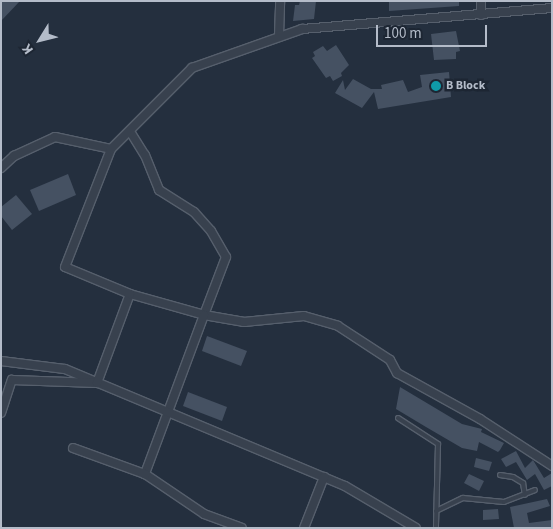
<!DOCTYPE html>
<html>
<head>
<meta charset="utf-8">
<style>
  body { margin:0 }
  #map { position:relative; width:553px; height:529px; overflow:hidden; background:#242f3e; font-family:"Source Sans 3",sans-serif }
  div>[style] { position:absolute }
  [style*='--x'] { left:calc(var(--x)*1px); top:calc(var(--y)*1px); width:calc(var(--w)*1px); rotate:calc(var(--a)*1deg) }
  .building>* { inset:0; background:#455162 }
  .roads { filter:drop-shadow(1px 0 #565f6c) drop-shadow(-1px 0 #565f6c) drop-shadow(0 1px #565f6c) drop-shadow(0 -1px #565f6c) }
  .lane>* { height:4px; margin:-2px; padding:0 2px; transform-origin:2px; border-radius:2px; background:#38414e }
  .street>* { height:8px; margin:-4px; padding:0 4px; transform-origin:4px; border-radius:4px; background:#38414e }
  .dots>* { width:14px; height:14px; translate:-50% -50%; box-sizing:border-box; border:2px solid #1d2633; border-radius:50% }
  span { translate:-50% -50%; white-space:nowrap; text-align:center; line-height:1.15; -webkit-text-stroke:5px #1d2633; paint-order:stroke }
  .poi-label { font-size:12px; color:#b4bcc9; font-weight:700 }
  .left { translate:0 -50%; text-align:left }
  .frame { position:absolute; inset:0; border:2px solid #b4bcc9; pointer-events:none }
  .north { position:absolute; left:15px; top:15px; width:50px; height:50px; -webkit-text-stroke:4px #1d2633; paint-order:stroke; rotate:234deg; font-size:14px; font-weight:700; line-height:20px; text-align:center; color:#b4bcc9 }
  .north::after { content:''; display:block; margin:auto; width:18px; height:22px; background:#b4bcc9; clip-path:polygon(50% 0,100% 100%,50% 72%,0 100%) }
  .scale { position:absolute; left:376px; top:25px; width:111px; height:22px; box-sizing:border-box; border:2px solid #b4bcc9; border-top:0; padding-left:6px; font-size:15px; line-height:18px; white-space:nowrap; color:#b4bcc9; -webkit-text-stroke:4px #1d2633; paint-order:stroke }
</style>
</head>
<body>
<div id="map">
  <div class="building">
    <div style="clip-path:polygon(1px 1px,20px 1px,1px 21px)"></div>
    <div style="clip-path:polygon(300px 1px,316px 1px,314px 19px,293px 21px,295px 5px,299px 5px)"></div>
    <div style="clip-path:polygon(389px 1px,459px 1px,459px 6px,389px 11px)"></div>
    <div style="clip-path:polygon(456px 31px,460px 51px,456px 52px,456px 59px,434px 60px,431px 34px)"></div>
    <div style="clip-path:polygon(336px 45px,349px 65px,341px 73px,342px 76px,333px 81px,330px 76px,326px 78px,312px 58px,315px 56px,313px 52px,323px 46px,327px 51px)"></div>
    <div style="clip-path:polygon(449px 72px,451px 97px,378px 109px,374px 92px,362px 108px,335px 93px,343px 80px,345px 90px,353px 79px,371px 89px,382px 89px,381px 85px,403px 80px,408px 92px,422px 87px,420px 75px)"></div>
    <div style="clip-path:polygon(68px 174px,76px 195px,39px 211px,30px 190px)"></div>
    <div style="clip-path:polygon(16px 195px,32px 214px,12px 230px,1px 216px,1px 207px)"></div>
    <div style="clip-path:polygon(207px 336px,247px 351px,241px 366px,202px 351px)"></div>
    <div style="clip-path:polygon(400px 387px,462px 424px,482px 429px,481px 432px,504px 443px,500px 450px,498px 452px,479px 442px,477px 451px,462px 448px,426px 427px,396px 409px)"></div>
    <div style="clip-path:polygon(188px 392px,227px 407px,222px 421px,183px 406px)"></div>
    <div style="clip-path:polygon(516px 451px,525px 468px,533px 460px,544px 478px,552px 473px,552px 486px,544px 490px,535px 474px,527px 480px,516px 462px,506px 467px,501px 459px)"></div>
    <div style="clip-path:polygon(476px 458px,492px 462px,489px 471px,474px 467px)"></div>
    <div style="clip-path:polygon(469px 474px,484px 481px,479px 491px,464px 483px)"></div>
    <div style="clip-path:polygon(547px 499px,550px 506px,527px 513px,529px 523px,552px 520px,552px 528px,514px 528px,510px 507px)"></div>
    <div style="clip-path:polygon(498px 509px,499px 519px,483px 520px,483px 510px)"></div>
  </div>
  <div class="roads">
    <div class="lane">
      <div style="--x:398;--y:418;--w:48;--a:33"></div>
      <div style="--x:438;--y:444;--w:84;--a:91.4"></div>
      <div style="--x:500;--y:475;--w:13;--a:9"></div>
      <div style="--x:513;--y:477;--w:12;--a:31"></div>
      <div style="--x:523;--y:483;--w:12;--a:81"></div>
      <div style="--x:436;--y:511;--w:30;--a:-26"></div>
      <div style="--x:463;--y:498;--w:41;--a:5.6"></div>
      <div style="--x:504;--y:502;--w:33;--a:-21"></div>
    </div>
    <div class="street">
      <div style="--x:481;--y:1;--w:14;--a:90"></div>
      <div style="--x:279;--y:35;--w:34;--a:-88"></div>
      <div style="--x:131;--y:133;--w:26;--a:58"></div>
      <div style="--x:145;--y:155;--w:38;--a:68"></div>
      <div style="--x:159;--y:190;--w:41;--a:32.2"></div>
      <div style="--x:194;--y:212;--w:25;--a:48"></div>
      <div style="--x:211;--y:231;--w:30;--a:60"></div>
      <div style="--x:226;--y:257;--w:62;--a:110.8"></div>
      <div style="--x:204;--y:315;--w:41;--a:9.9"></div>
      <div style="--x:244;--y:322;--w:60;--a:-5.7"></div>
      <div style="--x:304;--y:316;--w:35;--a:16"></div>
      <div style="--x:338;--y:326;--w:62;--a:33.2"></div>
      <div style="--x:390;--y:360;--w:15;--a:62"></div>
      <div style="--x:397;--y:373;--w:95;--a:29"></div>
      <div style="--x:480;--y:419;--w:86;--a:33.1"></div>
      <div style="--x:1;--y:168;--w:18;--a:-43"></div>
      <div style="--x:14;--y:156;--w:45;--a:-24.9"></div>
      <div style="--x:55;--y:137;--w:57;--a:12.1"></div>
      <div style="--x:130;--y:294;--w:77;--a:15.8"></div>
      <div style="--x:204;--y:315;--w:170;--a:110.4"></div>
      <div style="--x:145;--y:474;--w:71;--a:34.1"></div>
      <div style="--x:204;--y:514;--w:40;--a:20.2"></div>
      <div style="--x:1;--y:361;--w:64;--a:7.1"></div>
      <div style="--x:65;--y:369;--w:303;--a:22.7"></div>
      <div style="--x:345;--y:486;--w:82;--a:30.6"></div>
      <div style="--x:1;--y:413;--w:35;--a:-72"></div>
      <div style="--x:12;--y:380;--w:85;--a:2"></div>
      <div style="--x:97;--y:383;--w:95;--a:-69.7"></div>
      <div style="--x:130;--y:294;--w:70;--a:-157.4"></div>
      <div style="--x:65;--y:267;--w:127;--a:-68.7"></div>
      <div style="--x:111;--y:149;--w:115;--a:-45"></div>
      <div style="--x:192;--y:68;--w:117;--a:-19.5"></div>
      <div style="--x:302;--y:29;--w:251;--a:-4.8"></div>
      <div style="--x:73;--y:448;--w:77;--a:19.9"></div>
      <div style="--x:304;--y:528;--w:55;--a:-68.6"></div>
    </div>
  </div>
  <div class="dots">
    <div style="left:436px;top:86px;background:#0f9aa8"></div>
  </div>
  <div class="poi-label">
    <span class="left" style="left:446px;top:86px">B Block</span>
  </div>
  <div class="frame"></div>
  <div class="north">K</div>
  <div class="scale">100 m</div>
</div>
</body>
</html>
